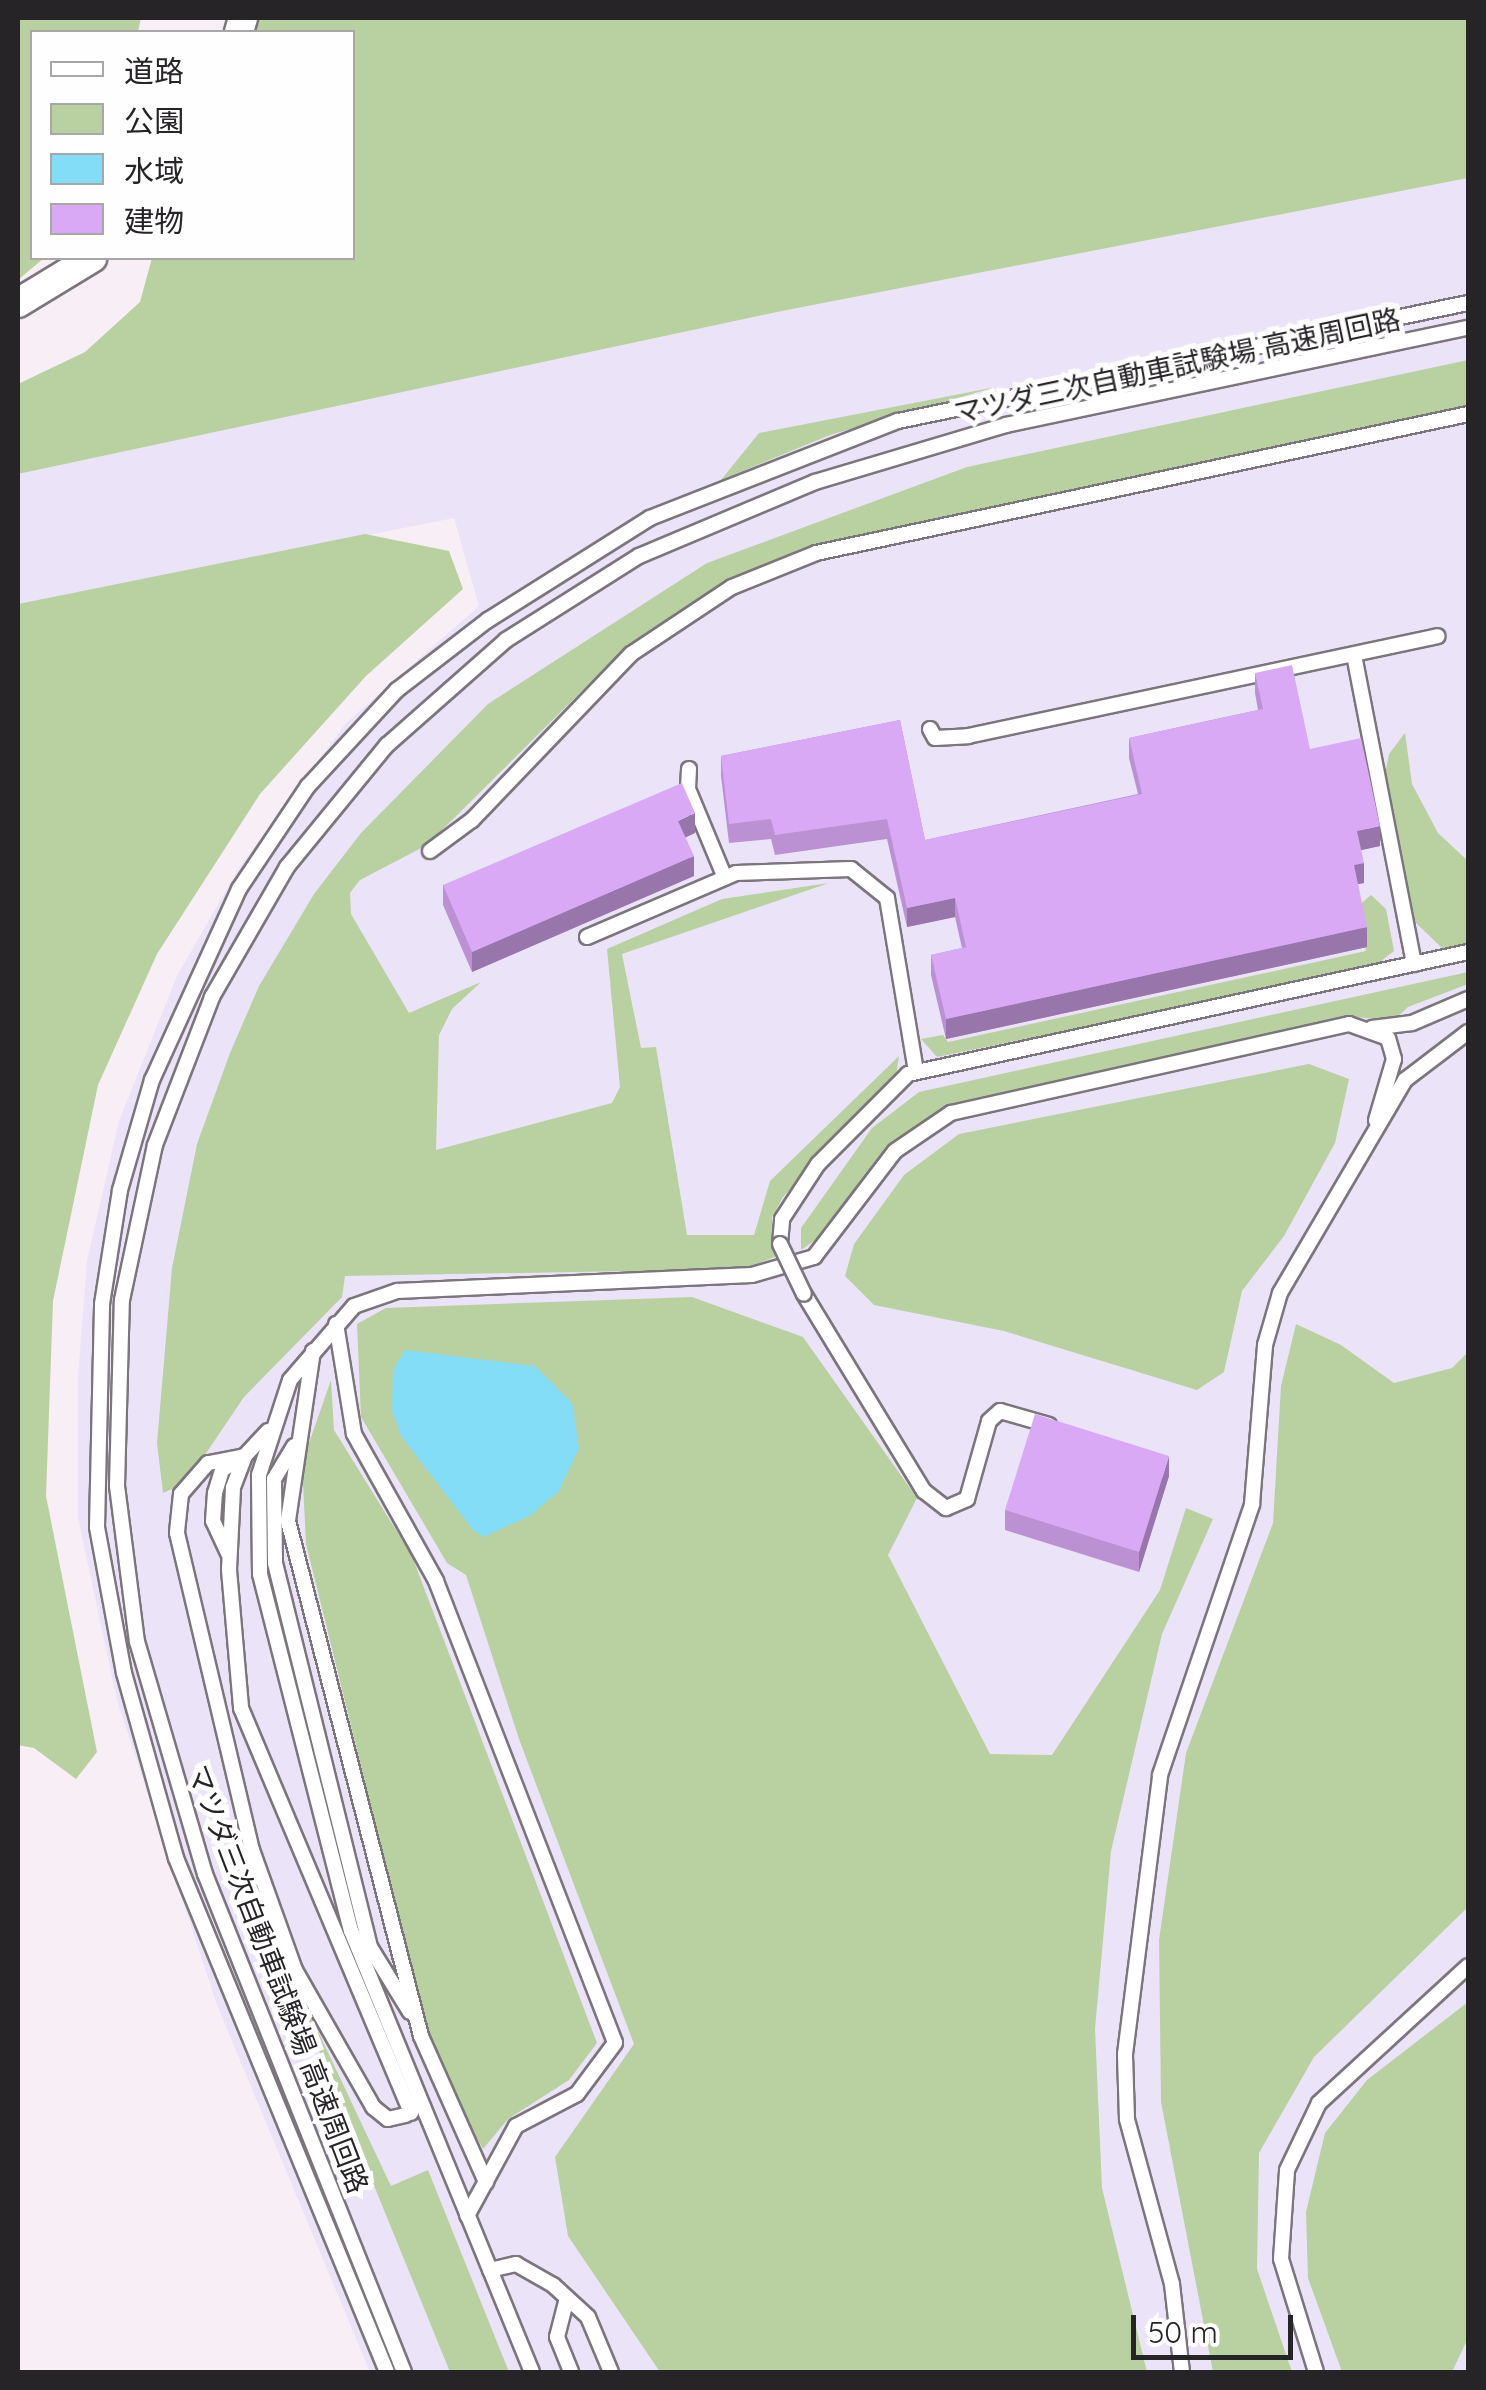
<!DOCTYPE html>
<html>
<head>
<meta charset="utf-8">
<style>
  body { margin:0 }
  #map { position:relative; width:1486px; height:2390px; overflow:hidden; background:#f7eef6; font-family:Quicksand,"Noto Sans JP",sans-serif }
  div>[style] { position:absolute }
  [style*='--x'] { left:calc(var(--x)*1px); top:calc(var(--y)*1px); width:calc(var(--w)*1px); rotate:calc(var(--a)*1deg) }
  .industrial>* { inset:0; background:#ebe3f8 }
  .green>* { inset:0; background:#b9d1a1 }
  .water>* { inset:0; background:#83ddf6 }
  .roads { filter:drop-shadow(2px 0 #7c757c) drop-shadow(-2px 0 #7c757c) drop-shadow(0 2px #7c757c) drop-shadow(0 -2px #7c757c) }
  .service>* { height:14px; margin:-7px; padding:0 7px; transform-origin:7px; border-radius:7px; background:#fff }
  .minor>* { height:28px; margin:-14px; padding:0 14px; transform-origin:14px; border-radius:14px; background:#fff }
  .bridges { filter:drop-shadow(2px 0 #7c757c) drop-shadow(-2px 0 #7c757c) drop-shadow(0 2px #7c757c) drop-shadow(0 -2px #7c757c) }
  .service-bridge>* { height:14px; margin:-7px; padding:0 7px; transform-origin:7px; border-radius:7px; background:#fff }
  .wall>* { inset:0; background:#bb91d3 }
  .shaded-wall>* { inset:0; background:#9876ac }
  .building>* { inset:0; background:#d9a9f5 }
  span { translate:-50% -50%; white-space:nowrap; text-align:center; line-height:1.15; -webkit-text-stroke:10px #fefefe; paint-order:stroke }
  .street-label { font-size:28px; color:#272427 }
  .frame { position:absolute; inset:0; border:20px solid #272427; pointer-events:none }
  .legend { position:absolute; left:30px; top:30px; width:325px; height:230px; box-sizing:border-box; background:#fefefe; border:2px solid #a8a7a8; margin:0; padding:12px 18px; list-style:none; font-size:30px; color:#272427 }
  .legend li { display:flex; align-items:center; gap:20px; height:50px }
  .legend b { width:50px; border:2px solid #a8a7a8 }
  .scale { position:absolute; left:1131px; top:2315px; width:162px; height:45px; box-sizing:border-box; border:5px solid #272427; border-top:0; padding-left:12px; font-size:30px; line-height:35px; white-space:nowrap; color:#272427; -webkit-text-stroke:8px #fefefe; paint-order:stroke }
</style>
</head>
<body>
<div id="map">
  <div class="industrial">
    <div style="clip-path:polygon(1468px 178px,1468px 2372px,370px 2372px,217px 2005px,117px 1700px,78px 1518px,78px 1377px,87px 1261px,119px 1121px,177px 976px,239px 868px,346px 723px,479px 606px,454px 518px,18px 604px,18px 474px,782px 311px)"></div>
  </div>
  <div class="green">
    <div style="clip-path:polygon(18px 18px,141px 18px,138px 32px,32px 32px,32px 258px,44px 258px,18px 280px)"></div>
    <div style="clip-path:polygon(254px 18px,1468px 18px,1468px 178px,782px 311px,18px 474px,18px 384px,85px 352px,140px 302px,152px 258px,352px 258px,352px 32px,249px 32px)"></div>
    <div style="clip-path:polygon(1468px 360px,1468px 407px,817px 545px,732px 580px,625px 648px,427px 845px,360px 880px,350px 893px,351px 914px,409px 1013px,481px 982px,452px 1009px,439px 1035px,436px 1150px,612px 1103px,620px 1087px,607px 949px,722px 899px,829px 883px,622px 954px,641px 1048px,656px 1047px,687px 1235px,754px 1235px,770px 1181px,899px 1056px,896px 1075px,783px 1197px,772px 1217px,775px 1257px,743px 1269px,345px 1276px,342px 1297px,244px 1397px,186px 1483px,163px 1493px,157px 1443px,172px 1268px,197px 1144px,230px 1053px,259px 986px,314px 894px,361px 833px,488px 704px,707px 563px,967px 467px)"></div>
    <div style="clip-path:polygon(996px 387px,830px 435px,721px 480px,759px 433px)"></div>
    <div style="clip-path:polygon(365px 534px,449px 551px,463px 589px,366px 676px,260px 794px,157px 954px,98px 1085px,53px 1301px,46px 1496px,97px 1752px,76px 1779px,34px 1748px,18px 1745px,18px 604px)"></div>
    <div style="clip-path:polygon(1405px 733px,1412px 784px,1438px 833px,1468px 861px,1468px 945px,1444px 950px,1412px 919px,1383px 785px,1389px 754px)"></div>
    <div style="clip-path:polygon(1371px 895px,1386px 909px,1394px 951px,1372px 968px,937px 1057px,921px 1039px,943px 1035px,948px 1042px,1366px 951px,1357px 907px)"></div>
    <div style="clip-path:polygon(1468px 972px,1468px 984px,1408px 1007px,1393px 1021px,1356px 1017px,945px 1106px,890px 1149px,830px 1230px,801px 1250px,801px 1228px,872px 1128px,919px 1092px)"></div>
    <div style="clip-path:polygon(1309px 1064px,1349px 1079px,1335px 1143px,1284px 1236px,1242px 1291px,1224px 1372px,1197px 1390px,1004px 1331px,874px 1305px,845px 1276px,854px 1244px,904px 1175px,959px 1134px)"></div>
    <div style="clip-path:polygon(692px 1297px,803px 1337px,917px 1498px,888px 1555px,990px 1754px,1052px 1755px,1160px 1590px,1186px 1508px,1213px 1519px,1162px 1634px,1111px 1851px,1095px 2029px,1102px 2188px,1147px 2372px,660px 2372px,568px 2236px,555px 2157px,634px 2044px,519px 1739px,466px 1575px,447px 1563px,361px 1417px,357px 1324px,386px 1308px)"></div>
    <div style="clip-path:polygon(1296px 1324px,1341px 1345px,1394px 1383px,1452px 1368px,1468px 1352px,1468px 1907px,1314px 2057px,1259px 2153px,1257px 2269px,1292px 2372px,1213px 2372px,1161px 2102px,1159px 1940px,1186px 1753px,1273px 1523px,1281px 1386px)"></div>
    <div style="clip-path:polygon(331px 1380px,334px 1430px,412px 1556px,597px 2043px,569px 2080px,508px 2119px,483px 2149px,434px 2060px,306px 1544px,302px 1463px)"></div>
    <div style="clip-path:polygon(267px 1923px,391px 2186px,428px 2170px,509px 2372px,450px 2372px)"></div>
    <div style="clip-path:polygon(1468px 2002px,1468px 2338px,1452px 2372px,1342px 2372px,1308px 2278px,1306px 2212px,1325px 2133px,1367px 2080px)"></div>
  </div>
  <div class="water">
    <div style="clip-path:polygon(405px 1350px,535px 1366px,572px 1403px,579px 1448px,559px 1491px,531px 1515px,484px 1537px,473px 1530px,401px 1436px,392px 1410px,393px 1370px)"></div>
  </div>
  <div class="roads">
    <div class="service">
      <div style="--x:1354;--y:655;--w:315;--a:79"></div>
      <div style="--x:930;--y:729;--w:10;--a:61"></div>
      <div style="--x:935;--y:738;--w:33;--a:-3"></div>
      <div style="--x:968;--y:736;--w:480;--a:-12"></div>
      <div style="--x:689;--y:769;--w:20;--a:93"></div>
      <div style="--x:688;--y:789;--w:96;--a:67.4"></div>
      <div style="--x:430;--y:851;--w:52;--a:-36.4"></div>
      <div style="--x:472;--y:820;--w:230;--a:-46.2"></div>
      <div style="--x:631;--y:654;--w:121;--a:-33.6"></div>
      <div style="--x:732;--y:587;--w:91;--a:-22"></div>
      <div style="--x:816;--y:553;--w:667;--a:-12.03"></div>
      <div style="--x:587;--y:937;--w:162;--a:-23.2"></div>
      <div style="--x:736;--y:873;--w:115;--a:-2"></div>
      <div style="--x:851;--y:869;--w:46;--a:38.9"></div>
      <div style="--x:887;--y:898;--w:176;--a:80.5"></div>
      <div style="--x:1372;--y:1028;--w:40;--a:-7.1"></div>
      <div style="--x:1412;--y:1023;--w:61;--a:-23.2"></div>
      <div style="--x:780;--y:1244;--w:25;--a:-85"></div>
      <div style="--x:782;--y:1219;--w:66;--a:-56.8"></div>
      <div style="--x:818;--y:1164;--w:127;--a:-45"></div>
      <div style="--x:908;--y:1074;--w:573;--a:-12.29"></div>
      <div style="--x:804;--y:1294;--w:231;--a:58.7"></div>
      <div style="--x:924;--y:1491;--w:28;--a:38"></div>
      <div style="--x:946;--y:1508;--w:23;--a:-23"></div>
      <div style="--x:967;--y:1499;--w:81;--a:-74.2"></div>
      <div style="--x:989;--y:1421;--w:15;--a:-42"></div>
      <div style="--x:1000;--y:1411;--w:51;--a:15.9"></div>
      <div style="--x:336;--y:1324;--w:111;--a:80.7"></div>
      <div style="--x:354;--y:1434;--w:168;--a:60.8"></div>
      <div style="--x:436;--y:1581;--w:495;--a:68.8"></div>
      <div style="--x:615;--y:2043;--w:64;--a:126.7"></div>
      <div style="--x:577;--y:2094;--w:69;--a:152.3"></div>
      <div style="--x:516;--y:2126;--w:102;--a:118.6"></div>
      <div style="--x:313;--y:1351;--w:172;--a:98.4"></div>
      <div style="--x:288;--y:1521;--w:532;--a:75.52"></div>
      <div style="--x:421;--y:2036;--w:160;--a:66"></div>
      <div style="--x:268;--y:1431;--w:34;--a:133"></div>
      <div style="--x:245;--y:1456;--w:34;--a:111"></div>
      <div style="--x:233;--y:1488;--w:82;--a:92.8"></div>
      <div style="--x:229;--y:1570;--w:139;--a:85"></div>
      <div style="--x:241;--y:1708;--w:439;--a:67.2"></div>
      <div style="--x:294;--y:1446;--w:39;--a:121"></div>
      <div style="--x:274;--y:1479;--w:84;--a:89.3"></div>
      <div style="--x:275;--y:1563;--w:396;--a:76.1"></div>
      <div style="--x:370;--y:1947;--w:76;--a:58.4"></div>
      <div style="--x:245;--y:1456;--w:38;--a:169"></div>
      <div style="--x:208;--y:1463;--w:41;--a:131.1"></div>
      <div style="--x:181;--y:1494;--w:39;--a:96"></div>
      <div style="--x:177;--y:1533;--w:326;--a:76.7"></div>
      <div style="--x:252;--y:1850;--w:127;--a:70.3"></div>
      <div style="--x:295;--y:1970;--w:158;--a:60.3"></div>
      <div style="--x:373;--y:2107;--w:19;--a:39"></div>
      <div style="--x:388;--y:2119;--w:18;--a:-13"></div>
      <div style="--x:228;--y:1553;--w:35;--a:-115"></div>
      <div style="--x:213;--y:1521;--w:28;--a:-86"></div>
      <div style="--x:215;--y:1493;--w:24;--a:-73"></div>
      <div style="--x:222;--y:1470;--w:17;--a:-33"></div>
      <div style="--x:490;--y:2270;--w:27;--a:-13"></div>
      <div style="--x:516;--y:2264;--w:43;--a:29.6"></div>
      <div style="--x:553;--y:2285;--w:47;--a:42.4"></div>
      <div style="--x:588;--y:2317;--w:60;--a:67.3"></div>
      <div style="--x:567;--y:2298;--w:40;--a:104.4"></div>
      <div style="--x:557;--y:2337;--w:38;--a:68"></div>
      <div style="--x:387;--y:2372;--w:556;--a:-112.32"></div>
      <div style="--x:176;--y:1858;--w:192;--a:-105.7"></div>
      <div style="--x:124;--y:1673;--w:148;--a:-100.5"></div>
      <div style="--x:97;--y:1527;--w:223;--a:-88.7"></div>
      <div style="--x:102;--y:1304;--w:115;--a:-81"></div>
      <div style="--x:120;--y:1190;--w:115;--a:-73.8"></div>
      <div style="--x:152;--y:1080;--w:210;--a:-65.5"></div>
      <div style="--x:239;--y:889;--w:124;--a:-56.2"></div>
      <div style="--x:308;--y:786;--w:131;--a:-47.2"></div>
      <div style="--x:397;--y:690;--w:115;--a:-37.6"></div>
      <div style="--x:488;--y:620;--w:191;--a:-32.2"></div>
      <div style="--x:650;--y:518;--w:266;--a:-21.4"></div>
      <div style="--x:898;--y:421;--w:582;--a:-11.7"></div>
      <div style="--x:404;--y:2372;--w:536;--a:-111.78"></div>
      <div style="--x:205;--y:1874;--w:242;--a:-106.3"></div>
      <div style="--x:137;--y:1642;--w:157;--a:-97.3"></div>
      <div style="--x:117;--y:1486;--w:186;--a:-88.5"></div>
      <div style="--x:122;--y:1300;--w:158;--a:-78"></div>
      <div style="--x:155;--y:1145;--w:159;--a:-68.9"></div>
      <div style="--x:212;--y:997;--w:150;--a:-60"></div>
      <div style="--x:287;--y:867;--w:158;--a:-50.7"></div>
      <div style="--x:387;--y:745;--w:159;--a:-41.4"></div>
      <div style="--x:506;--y:640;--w:157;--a:-32.3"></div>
      <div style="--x:639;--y:556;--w:191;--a:-22.8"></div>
      <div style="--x:815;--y:482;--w:199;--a:-16.6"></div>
      <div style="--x:1006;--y:425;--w:472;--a:-11.9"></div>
      <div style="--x:532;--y:2372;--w:477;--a:-112.3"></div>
      <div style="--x:351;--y:1931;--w:368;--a:-104.3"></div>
      <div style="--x:260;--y:1574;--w:99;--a:-90.6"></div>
      <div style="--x:259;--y:1475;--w:100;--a:-71.9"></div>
      <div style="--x:290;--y:1380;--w:98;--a:-49.1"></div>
      <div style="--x:354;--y:1306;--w:46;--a:-19.2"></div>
      <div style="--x:397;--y:1291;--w:355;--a:-2.6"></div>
      <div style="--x:752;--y:1275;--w:65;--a:-16.2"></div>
      <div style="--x:814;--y:1257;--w:133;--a:-52.6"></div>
      <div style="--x:895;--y:1151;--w:68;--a:-34.2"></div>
      <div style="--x:951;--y:1113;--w:408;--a:-12.6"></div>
      <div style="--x:1349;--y:1024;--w:41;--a:19.7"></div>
      <div style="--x:1388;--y:1038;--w:22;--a:74"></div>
      <div style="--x:1394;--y:1059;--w:64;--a:106.4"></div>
      <div style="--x:1182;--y:2372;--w:89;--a:-96.5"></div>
      <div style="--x:1172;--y:2284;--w:171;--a:-105.3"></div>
      <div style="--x:1127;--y:2119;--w:65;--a:-91.8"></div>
      <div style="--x:1125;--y:2054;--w:281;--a:-82.8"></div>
      <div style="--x:1160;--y:1775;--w:286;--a:-71.2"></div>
      <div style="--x:1252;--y:1504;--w:160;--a:-85.3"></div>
      <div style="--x:1265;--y:1345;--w:54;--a:-73.9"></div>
      <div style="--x:1280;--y:1293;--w:247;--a:-59.6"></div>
      <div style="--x:1405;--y:1080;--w:79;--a:-37.3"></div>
      <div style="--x:1316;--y:2372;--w:118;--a:-107.2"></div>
      <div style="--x:1281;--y:2259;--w:89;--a:-86.1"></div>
      <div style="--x:1287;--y:2170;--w:74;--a:-64.5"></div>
      <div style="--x:1319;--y:2103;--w:202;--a:-42.6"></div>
    </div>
    <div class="minor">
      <div style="--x:239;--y:32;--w:15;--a:-74"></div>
      <div style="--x:18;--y:303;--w:87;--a:-31.3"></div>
    </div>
  </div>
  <div class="bridges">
    <div class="service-bridge">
      <div style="--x:780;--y:1244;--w:55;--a:64.4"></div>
    </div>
  </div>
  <div class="wall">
    <div style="clip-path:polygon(1255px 673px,1380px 846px,1361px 850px,1364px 883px,1358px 884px,1367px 947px,946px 1039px,931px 975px,931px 955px,962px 948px,955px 917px,907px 927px,887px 839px,775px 855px,771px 839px,729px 843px,721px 776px,721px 756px,900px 720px,925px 840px,1138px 794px,1129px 758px,1129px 738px,1258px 710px,1255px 693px)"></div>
    <div style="clip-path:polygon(695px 833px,685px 837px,694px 876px,472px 972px,443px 905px,443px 885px)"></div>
    <div style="clip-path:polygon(1169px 1476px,1139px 1572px,1005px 1530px,1005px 1510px)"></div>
  </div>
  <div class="shaded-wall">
    <div style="clip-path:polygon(695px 813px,695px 833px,678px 841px,678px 821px)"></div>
    <div style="clip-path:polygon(1380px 826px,1380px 846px,1357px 851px,1357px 831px)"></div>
    <div style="clip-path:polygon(694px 856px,694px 876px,472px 972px,472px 952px)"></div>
    <div style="clip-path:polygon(1364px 863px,1364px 883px,1354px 885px,1354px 865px)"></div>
    <div style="clip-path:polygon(955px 898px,955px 917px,907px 927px,907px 908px)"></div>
    <div style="clip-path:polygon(1367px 927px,1367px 947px,946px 1039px,946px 1019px)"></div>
    <div style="clip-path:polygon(1169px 1456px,1169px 1476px,1139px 1572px,1139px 1552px)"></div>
  </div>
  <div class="building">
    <div style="clip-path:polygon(1292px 665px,1310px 749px,1361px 738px,1380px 826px,1357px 831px,1364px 863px,1354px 865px,1367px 927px,946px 1019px,931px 955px,966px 947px,955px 898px,907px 908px,887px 819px,775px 835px,771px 819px,729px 824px,721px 756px,900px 720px,925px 840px,1142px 794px,1129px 738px,1263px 709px,1255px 673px)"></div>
    <div style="clip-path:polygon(682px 783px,695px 813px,678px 821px,694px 856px,472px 952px,443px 885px)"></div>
    <div style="clip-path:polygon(1035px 1414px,1169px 1456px,1139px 1552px,1005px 1510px)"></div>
  </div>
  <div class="street-label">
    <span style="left:1177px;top:366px;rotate:-12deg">マツダ三次自動車試験場 高速周回路</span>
    <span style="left:278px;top:1979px;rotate:69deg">マツダ三次自動車試験場 高速周回路</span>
  </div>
  <div class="frame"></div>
  <ul class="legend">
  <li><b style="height:12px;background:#fff"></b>道路</li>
  <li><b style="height:28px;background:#b9d1a1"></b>公園</li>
  <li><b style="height:28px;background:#83ddf6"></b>水域</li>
  <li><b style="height:28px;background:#d9a9f5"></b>建物</li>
  </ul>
  <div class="scale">50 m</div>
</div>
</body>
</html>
